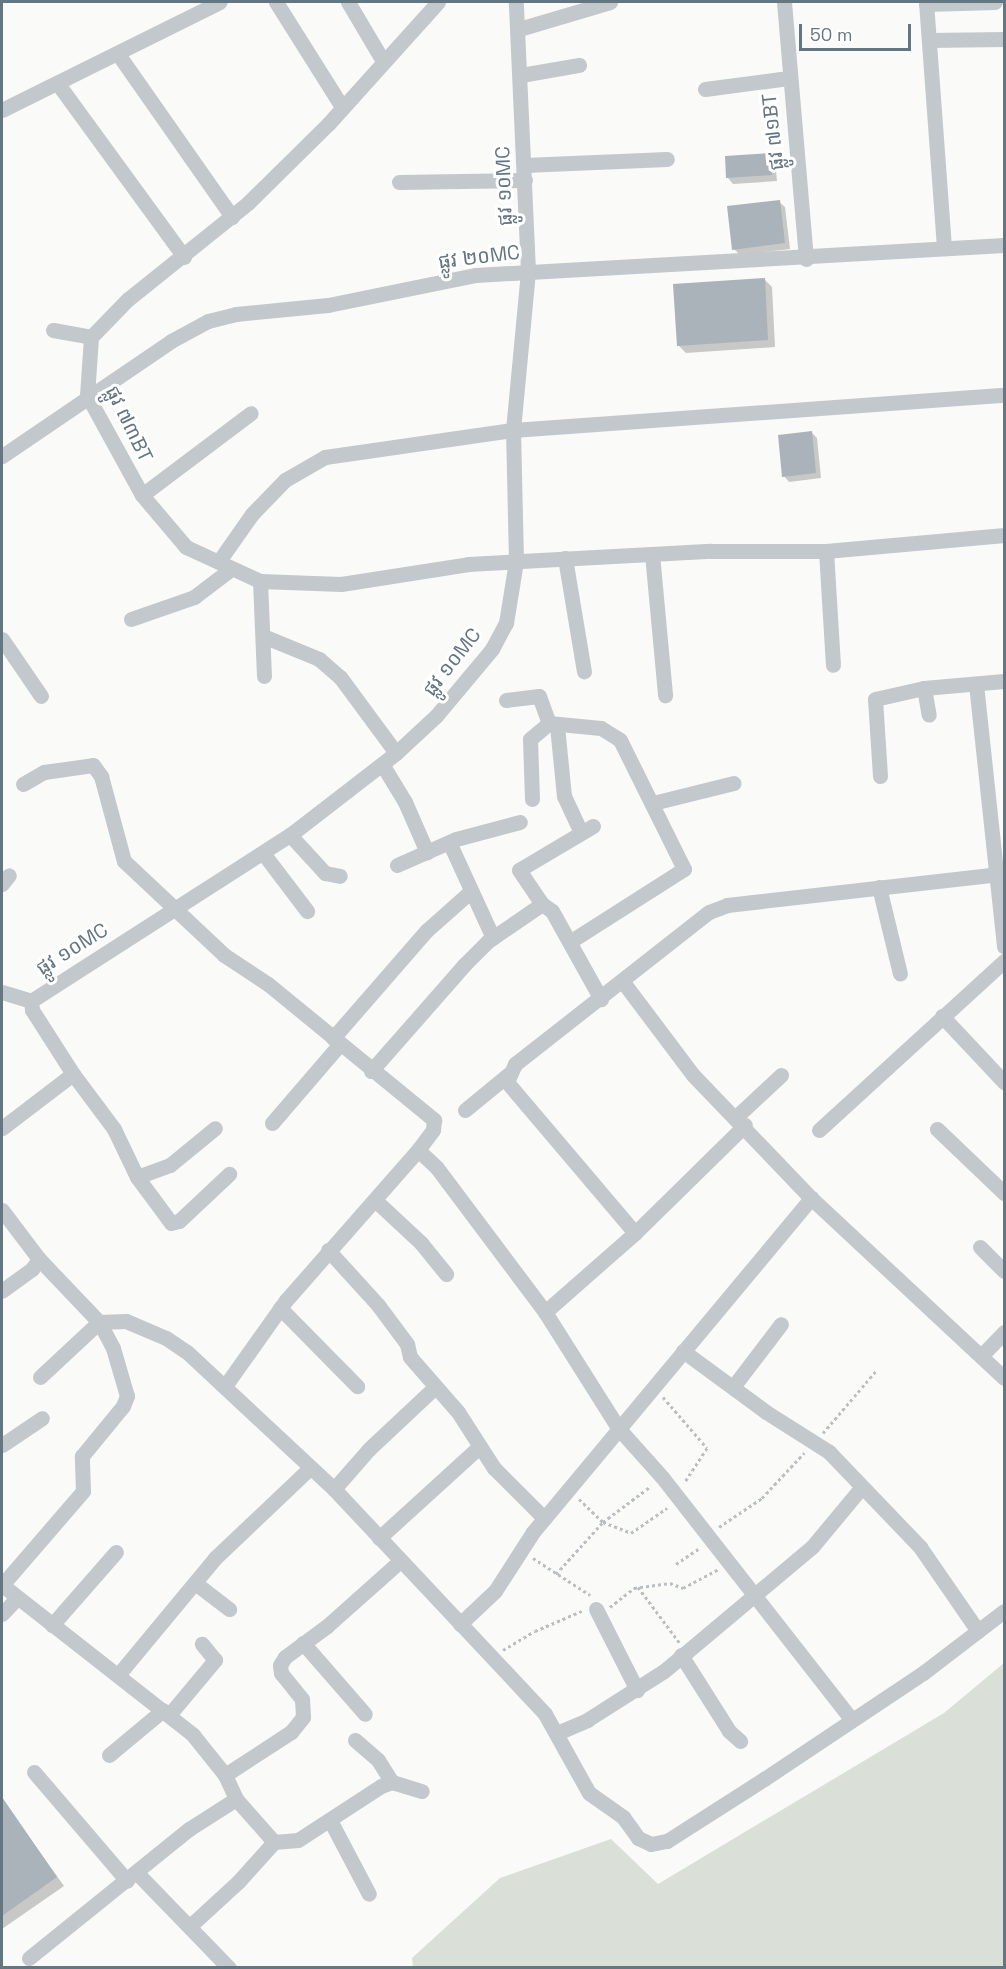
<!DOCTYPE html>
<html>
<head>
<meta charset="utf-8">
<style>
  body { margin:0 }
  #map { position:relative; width:1006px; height:1969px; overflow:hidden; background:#fafaf8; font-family:"Space Grotesk","Noto Sans Khmer",sans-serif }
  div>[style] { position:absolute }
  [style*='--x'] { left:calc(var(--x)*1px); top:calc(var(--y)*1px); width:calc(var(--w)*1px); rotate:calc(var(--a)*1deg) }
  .green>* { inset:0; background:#dadfd7 }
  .shadow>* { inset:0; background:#0003 }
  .building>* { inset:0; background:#aab3b9 }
  .path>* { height:3px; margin-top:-1.5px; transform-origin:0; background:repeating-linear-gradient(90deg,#bbbfc2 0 3px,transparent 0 6px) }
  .minor>* { height:15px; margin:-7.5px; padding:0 7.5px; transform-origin:7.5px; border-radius:7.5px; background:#c3c8cc }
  span { translate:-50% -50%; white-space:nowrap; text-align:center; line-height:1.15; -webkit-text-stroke:6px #fff; paint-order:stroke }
  .street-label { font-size:20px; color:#657683 }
  .frame { position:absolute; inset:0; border:3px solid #657683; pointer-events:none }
  .scale { position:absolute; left:799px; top:24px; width:112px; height:27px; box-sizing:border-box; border:3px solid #657683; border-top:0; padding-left:8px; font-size:18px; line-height:21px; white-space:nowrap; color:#657683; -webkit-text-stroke:4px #fff; paint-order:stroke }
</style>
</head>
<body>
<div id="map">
  <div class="green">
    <div style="clip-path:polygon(1004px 1663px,1004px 1967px,413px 1967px,412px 1958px,500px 1878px,611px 1839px,658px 1884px,944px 1713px)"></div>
  </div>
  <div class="shadow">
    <div style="clip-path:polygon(770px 154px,775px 160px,777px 181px,733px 184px,728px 178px)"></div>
    <div style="clip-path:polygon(779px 202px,785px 207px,790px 249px,740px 255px,734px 249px)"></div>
    <div style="clip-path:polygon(764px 279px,772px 287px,775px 347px,686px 353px,678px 345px)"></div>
    <div style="clip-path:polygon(811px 432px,817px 438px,821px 478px,789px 482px,784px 476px)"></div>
    <div style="clip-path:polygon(2px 1799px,64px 1886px,2px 1929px)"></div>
  </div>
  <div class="building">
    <div style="clip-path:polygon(770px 153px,772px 175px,726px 178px,725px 156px)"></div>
    <div style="clip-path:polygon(780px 200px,785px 243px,732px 250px,727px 206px)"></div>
    <div style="clip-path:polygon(765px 278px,768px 340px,677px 346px,673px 284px)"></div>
    <div style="clip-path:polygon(812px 431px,816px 473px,782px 477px,778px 435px)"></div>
    <div style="clip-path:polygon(2px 1797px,57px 1877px,2px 1916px)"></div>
  </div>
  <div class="path">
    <div style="--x:663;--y:1397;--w:67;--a:49.2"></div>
    <div style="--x:707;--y:1448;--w:42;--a:123.3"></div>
    <div style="--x:823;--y:1433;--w:82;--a:-49.5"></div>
    <div style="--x:579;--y:1499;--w:33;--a:44"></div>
    <div style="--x:603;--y:1522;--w:30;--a:21"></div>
    <div style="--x:631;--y:1533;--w:44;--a:-34.8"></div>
    <div style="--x:719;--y:1527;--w:52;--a:-34"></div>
    <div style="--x:762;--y:1498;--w:62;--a:-47"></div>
    <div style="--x:533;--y:1558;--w:68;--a:33"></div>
    <div style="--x:676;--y:1564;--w:29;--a:-34"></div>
    <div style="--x:556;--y:1574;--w:70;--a:-47.9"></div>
    <div style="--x:603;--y:1522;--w:60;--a:-36.9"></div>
    <div style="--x:638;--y:1587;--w:69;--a:53.3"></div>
    <div style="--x:610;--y:1607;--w:31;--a:-38"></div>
    <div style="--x:634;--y:1588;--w:36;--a:-8"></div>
    <div style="--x:670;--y:1583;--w:14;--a:21"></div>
    <div style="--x:683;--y:1588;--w:40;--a:-28"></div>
    <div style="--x:503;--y:1650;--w:37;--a:-31"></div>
    <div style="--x:535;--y:1631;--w:51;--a:-23.1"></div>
  </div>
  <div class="minor">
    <div style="--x:276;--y:2;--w:124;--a:57.8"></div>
    <div style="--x:348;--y:2;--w:69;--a:59.3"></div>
    <div style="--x:438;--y:2;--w:164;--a:132"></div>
    <div style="--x:328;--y:124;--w:112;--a:135.4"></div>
    <div style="--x:248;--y:203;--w:154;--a:141.3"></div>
    <div style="--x:128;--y:299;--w:53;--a:134.2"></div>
    <div style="--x:91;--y:337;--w:58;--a:93.9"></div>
    <div style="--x:87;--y:395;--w:114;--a:61.2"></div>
    <div style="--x:142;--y:495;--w:68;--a:49.8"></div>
    <div style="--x:186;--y:547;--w:81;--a:24.7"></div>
    <div style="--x:260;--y:581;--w:81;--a:2.1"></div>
    <div style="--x:341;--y:584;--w:129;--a:-8.9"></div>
    <div style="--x:468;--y:564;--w:243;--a:-3.1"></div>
    <div style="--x:711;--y:551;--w:115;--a:0"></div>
    <div style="--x:826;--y:551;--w:179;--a:-5.1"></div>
    <div style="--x:784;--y:2;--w:258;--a:85.1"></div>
    <div style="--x:926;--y:2;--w:247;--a:85.8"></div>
    <div style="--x:926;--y:4;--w:69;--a:-1.7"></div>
    <div style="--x:519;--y:29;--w:95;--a:-16.5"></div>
    <div style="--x:929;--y:40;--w:75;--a:-0.8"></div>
    <div style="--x:118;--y:54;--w:199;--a:55"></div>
    <div style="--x:521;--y:75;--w:59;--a:-9.8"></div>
    <div style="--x:58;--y:84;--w:214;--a:53.9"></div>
    <div style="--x:705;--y:89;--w:84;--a:-7.5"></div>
    <div style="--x:2;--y:110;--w:243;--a:-26.4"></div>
    <div style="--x:524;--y:165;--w:143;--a:-2.4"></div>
    <div style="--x:399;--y:182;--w:126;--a:-0.9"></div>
    <div style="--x:53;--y:330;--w:39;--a:10"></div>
    <div style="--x:2;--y:456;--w:204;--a:-34.2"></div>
    <div style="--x:171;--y:341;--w:42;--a:-28.4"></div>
    <div style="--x:208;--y:321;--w:29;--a:-14"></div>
    <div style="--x:236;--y:314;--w:92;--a:-5.6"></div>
    <div style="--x:328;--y:305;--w:151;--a:-11.5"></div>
    <div style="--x:476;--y:275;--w:529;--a:-3.25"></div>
    <div style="--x:142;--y:495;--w:136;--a:-37"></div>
    <div style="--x:826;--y:551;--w:114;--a:86.5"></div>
    <div style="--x:652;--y:554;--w:142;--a:84.7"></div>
    <div style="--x:565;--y:558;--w:115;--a:80.5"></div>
    <div style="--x:219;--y:561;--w:57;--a:-54.9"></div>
    <div style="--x:252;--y:514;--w:47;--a:-45.9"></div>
    <div style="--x:285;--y:480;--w:46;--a:-29.9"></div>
    <div style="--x:325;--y:457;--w:190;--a:-8.2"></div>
    <div style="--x:513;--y:430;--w:492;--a:-4.1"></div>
    <div style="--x:260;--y:581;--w:95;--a:87.6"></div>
    <div style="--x:131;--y:619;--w:67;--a:-19.2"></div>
    <div style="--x:194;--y:597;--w:46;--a:-37.1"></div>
    <div style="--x:263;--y:636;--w:61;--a:22.3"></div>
    <div style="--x:319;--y:659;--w:28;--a:41"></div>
    <div style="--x:340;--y:677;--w:94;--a:53.6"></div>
    <div style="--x:2;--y:639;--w:69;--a:55.6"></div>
    <div style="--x:976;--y:684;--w:264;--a:83.9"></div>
    <div style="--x:924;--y:688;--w:27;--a:80"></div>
    <div style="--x:506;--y:700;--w:33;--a:-7"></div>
    <div style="--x:539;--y:696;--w:29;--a:70"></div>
    <div style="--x:549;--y:723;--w:52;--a:5.5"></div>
    <div style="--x:601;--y:728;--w:22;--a:32"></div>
    <div style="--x:620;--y:740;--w:144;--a:63.6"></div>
    <div style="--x:684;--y:869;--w:134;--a:147.5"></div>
    <div style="--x:557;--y:726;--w:70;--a:84.3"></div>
    <div style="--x:564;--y:796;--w:40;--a:65"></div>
    <div style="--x:382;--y:764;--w:44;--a:58.8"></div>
    <div style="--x:405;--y:802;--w:55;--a:66.3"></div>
    <div style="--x:880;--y:776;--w:77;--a:-93.7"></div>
    <div style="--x:875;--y:699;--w:50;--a:-12.7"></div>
    <div style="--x:924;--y:688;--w:80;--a:-5"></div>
    <div style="--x:23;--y:784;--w:24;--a:-30"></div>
    <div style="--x:44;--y:772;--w:49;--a:-8.1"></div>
    <div style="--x:93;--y:765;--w:14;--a:54"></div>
    <div style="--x:101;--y:776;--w:88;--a:74.9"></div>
    <div style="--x:124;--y:861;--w:137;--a:43.2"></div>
    <div style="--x:224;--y:955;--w:53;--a:33.4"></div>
    <div style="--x:268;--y:984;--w:215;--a:39.3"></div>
    <div style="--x:434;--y:1120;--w:10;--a:96"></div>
    <div style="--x:433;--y:1130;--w:25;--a:127"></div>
    <div style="--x:418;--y:1150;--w:200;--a:131.3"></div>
    <div style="--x:286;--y:1300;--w:105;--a:125.3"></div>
    <div style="--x:532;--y:799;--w:60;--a:-91.9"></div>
    <div style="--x:530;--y:739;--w:25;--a:-40"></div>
    <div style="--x:653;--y:803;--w:83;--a:-13.9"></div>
    <div style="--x:593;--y:826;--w:86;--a:149.3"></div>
    <div style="--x:519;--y:870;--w:41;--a:55.9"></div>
    <div style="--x:542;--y:904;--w:12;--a:35"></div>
    <div style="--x:552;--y:911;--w:101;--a:60.9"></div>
    <div style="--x:290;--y:835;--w:52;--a:47.4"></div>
    <div style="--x:325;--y:873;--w:15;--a:11"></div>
    <div style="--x:450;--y:844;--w:103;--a:65.4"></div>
    <div style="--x:263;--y:853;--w:73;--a:52.8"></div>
    <div style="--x:397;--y:865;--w:64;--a:-23.8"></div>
    <div style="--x:456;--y:839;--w:66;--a:-14.9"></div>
    <div style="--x:2;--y:884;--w:11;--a:-52"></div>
    <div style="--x:879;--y:887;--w:89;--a:76.4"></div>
    <div style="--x:623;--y:982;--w:116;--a:53"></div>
    <div style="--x:693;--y:1075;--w:170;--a:46.2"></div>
    <div style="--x:811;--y:1198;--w:264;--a:43"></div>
    <div style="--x:2;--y:992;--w:30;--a:17"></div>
    <div style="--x:31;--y:1001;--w:308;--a:-32.7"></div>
    <div style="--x:290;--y:835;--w:134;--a:-37.7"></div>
    <div style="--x:396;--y:753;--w:54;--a:-42.8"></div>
    <div style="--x:436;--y:716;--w:87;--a:-50.1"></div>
    <div style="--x:492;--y:649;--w:30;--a:-62"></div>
    <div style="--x:506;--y:623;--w:63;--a:-80.8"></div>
    <div style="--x:516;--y:561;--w:131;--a:-91.3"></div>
    <div style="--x:513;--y:430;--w:160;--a:-84.6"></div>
    <div style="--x:528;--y:271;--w:269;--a:-92.6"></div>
    <div style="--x:942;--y:1016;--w:91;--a:46.8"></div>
    <div style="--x:333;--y:1038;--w:142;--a:-49"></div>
    <div style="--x:426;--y:931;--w:59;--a:-41.6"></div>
    <div style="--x:371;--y:1071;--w:141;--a:-48.7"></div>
    <div style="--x:464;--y:965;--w:34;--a:-45"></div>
    <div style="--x:488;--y:941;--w:65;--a:-34.4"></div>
    <div style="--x:73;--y:1074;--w:69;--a:53.3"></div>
    <div style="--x:114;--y:1129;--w:53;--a:64.4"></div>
    <div style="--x:137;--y:1177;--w:57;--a:53.5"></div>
    <div style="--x:171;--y:1223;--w:8;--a:-14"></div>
    <div style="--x:179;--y:1221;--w:69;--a:-43.2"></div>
    <div style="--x:465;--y:1110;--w:57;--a:-39.3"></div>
    <div style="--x:735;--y:1118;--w:63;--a:-43.1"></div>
    <div style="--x:272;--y:1123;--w:104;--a:-49.3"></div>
    <div style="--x:2;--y:1128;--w:89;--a:-37.3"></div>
    <div style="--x:73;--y:1074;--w:76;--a:-122.6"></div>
    <div style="--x:32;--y:1010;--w:9;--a:-96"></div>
    <div style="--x:937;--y:1129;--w:93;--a:43.7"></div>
    <div style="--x:819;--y:1130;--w:251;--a:-42.4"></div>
    <div style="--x:418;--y:1150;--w:26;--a:43"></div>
    <div style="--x:437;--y:1168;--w:180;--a:53.1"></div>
    <div style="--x:545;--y:1312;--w:138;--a:57.7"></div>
    <div style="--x:619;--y:1429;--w:64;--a:48.1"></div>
    <div style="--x:662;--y:1477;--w:307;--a:52"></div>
    <div style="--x:137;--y:1177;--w:35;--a:-20"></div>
    <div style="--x:170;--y:1165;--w:58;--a:-39.4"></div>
    <div style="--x:376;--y:1201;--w:62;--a:43"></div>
    <div style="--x:421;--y:1243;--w:40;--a:51"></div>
    <div style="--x:2;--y:1210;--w:61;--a:52.9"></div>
    <div style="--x:39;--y:1259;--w:12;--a:125"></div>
    <div style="--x:32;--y:1269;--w:37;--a:144"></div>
    <div style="--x:635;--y:1233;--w:198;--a:-130.3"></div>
    <div style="--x:507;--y:1082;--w:20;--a:-66"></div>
    <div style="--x:515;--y:1064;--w:246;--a:-38.1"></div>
    <div style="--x:709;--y:912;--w:19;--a:-21"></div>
    <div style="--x:727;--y:905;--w:272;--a:-6.5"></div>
    <div style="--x:980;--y:1247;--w:34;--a:45"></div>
    <div style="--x:328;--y:1250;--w:74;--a:47.7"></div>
    <div style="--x:378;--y:1305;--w:49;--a:53.4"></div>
    <div style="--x:407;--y:1344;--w:13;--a:77"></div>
    <div style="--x:410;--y:1357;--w:73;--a:48.9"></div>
    <div style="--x:458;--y:1412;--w:67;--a:57.3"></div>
    <div style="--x:494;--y:1468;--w:71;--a:45"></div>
    <div style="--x:280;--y:1308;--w:110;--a:45.4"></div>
    <div style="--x:545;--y:1312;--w:120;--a:-41.3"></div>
    <div style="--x:635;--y:1233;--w:154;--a:-44.5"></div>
    <div style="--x:683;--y:1351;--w:103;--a:36.3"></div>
    <div style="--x:766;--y:1412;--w:75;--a:32.4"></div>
    <div style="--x:829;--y:1452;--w:132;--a:46.2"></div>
    <div style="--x:920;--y:1547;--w:102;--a:55.4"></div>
    <div style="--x:982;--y:1355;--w:32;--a:-46"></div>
    <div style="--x:40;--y:1377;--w:81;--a:-43"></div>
    <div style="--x:99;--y:1322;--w:27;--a:-2"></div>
    <div style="--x:126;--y:1321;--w:43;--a:23"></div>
    <div style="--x:166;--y:1338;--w:25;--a:34"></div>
    <div style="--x:187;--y:1352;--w:201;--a:43"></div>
    <div style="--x:334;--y:1489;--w:308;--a:46.8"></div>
    <div style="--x:545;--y:1714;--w:90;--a:60.9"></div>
    <div style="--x:589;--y:1793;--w:42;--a:35.2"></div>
    <div style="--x:623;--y:1817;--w:26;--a:54"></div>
    <div style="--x:638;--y:1838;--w:14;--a:25"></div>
    <div style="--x:651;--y:1844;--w:16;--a:-11"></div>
    <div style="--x:667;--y:1841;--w:115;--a:-32.6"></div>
    <div style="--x:764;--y:1779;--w:191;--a:-33.7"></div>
    <div style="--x:923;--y:1673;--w:102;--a:-37.4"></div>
    <div style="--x:733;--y:1387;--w:79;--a:-52.7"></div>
    <div style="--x:2;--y:1445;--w:48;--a:-34"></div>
    <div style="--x:334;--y:1489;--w:53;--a:-48.8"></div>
    <div style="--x:369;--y:1449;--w:91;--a:-43.2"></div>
    <div style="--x:379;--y:1538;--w:135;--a:-42.3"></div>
    <div style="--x:195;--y:1583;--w:43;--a:37.4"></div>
    <div style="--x:2;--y:1585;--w:243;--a:38.1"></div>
    <div style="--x:193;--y:1735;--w:51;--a:51.3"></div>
    <div style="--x:225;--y:1775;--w:26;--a:65"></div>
    <div style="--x:236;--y:1799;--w:57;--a:48.5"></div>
    <div style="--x:274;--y:1842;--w:24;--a:-5"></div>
    <div style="--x:298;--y:1840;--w:99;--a:-33"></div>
    <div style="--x:381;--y:1786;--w:12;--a:-20"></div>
    <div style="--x:392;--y:1782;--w:31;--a:17"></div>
    <div style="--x:2;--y:1585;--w:124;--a:-49.2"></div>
    <div style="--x:83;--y:1491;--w:35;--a:-92"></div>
    <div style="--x:82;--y:1456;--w:65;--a:-50.6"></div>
    <div style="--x:123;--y:1406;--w:11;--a:-68"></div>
    <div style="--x:127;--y:1396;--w:50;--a:-106.3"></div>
    <div style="--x:113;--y:1348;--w:30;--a:-118"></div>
    <div style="--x:99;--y:1322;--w:87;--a:-133.6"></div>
    <div style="--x:596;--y:1609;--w:91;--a:63.2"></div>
    <div style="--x:2;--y:1614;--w:21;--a:-47"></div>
    <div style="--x:460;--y:1624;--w:48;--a:-43.3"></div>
    <div style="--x:495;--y:1591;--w:70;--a:-57.2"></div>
    <div style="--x:533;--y:1532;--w:435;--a:-50.2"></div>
    <div style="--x:52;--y:1625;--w:97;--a:-48.8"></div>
    <div style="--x:303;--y:1643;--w:94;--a:48.9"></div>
    <div style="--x:681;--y:1655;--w:90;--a:57.7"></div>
    <div style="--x:729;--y:1731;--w:15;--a:42"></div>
    <div style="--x:118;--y:1675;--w:152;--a:-50.3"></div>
    <div style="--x:215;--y:1558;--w:131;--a:-43.5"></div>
    <div style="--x:169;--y:1715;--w:72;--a:-50.1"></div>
    <div style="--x:215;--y:1660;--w:21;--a:-129"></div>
    <div style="--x:557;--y:1733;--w:33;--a:-23"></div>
    <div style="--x:587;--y:1720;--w:91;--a:-32.5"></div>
    <div style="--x:664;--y:1671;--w:193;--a:-40"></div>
    <div style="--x:812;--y:1547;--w:77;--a:-50.3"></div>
    <div style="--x:355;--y:1740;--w:30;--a:41"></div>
    <div style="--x:378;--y:1760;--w:26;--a:58"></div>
    <div style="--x:109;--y:1755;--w:70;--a:-39.8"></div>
    <div style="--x:34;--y:1772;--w:143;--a:49.5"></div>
    <div style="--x:225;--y:1775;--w:79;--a:-33.1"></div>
    <div style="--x:291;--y:1732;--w:19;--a:-51"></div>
    <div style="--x:303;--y:1717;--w:18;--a:-93"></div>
    <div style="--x:302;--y:1699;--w:33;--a:-129"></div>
    <div style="--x:281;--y:1673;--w:8;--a:-97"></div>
    <div style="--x:280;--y:1665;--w:9;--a:-58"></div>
    <div style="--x:285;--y:1657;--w:52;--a:-36.4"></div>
    <div style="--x:327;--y:1626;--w:98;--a:-41.7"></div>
    <div style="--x:331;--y:1822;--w:81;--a:62.2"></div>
    <div style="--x:136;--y:1872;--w:134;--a:45.9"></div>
    <div style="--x:190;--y:1926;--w:65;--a:-42.5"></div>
    <div style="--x:238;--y:1882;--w:54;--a:-48"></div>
    <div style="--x:29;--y:1958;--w:206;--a:-38.9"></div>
    <div style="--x:189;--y:1829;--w:56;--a:-32.6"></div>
  </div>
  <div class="street-label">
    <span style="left:773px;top:132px;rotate:-96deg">ផ្លូវ ៧១BT</span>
    <span style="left:504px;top:186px;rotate:-92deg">ផ្លូវ ១០MC</span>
    <span style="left:479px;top:257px;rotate:-7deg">ផ្លូវ ២០MC</span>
    <span style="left:129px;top:424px;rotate:64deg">ផ្លូវ ៧៣BT</span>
    <span style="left:452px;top:662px;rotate:-52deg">ផ្លូវ ១០MC</span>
    <span style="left:72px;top:949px;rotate:-32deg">ផ្លូវ ១០MC</span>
  </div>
  <div class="frame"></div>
  <div class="scale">50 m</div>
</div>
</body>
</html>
